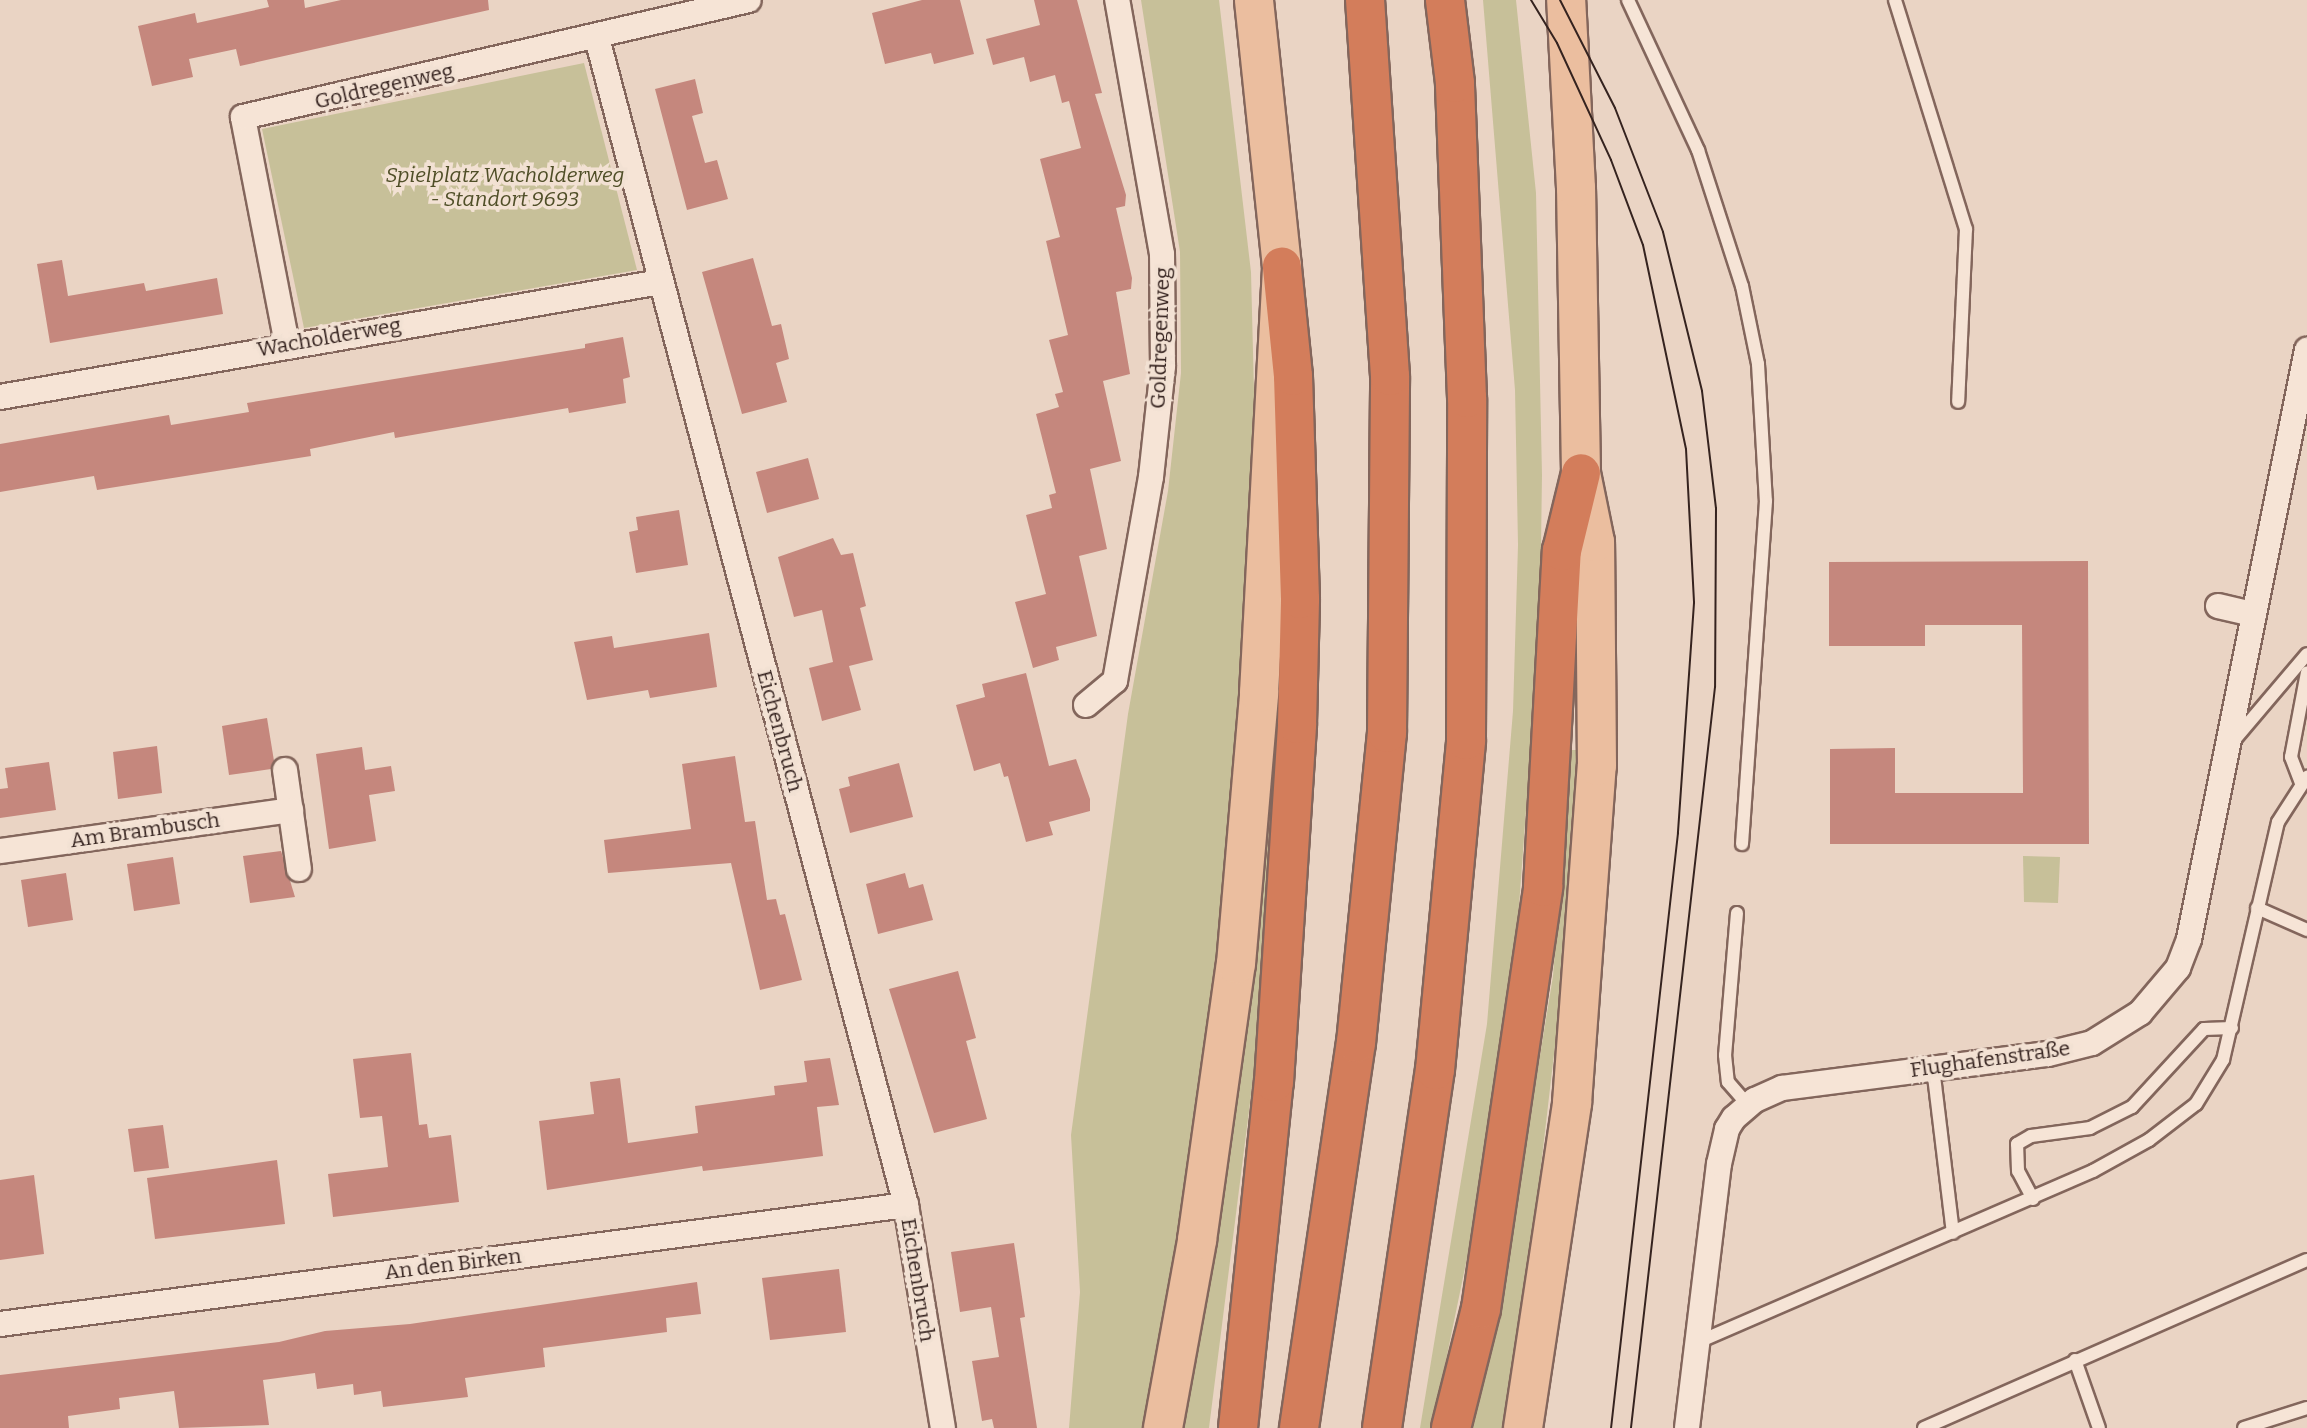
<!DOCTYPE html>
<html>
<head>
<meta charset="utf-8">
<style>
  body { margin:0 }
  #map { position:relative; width:2307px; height:1428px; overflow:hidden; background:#ead4c4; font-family:Bitter,serif }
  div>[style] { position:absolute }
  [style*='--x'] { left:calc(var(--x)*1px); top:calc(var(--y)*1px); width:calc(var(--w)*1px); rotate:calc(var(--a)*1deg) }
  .green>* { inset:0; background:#c7c099 }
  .building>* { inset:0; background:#c5877d }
  .roads { filter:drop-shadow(2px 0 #83665c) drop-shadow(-2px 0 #83665c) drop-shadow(0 2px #83665c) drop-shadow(0 -2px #83665c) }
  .lane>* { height:12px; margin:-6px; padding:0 6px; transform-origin:6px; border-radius:6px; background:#f6e4d6 }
  .street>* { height:24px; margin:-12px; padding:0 12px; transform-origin:12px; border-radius:12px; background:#f6e4d6 }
  .primary>* { height:38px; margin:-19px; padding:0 19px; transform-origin:19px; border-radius:19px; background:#ebbe9f }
  .highway>* { height:38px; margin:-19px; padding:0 19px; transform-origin:19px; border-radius:19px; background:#d37d5b }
  .tram>* { height:2px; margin:-1px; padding:0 1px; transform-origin:1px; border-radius:1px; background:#35231f }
  span { translate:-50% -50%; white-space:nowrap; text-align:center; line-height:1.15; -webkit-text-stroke:7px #f2e1d3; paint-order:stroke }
  .street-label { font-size:21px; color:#35231f }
  .park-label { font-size:21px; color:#4f4e27; font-style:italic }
</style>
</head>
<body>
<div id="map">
  <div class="green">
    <div style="clip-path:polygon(1141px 0,1219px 0,1251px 272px,1255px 432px,1280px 652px,1255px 1063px,1209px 1428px,1069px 1428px,1080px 1292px,1071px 1135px,1128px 714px,1168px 491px,1181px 373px,1180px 252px)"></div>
    <div style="clip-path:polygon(1483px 0,1516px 0,1536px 193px,1542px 475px,1540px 619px,1517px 933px,1501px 1059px,1473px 1229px,1432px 1428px,1420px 1428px,1487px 1024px,1513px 711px,1518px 545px,1515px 390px)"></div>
    <div style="clip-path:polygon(584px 63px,637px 270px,304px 328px,262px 129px)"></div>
    <div style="clip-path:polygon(1571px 750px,1581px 750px,1563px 977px,1534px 1226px,1502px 1428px,1470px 1428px,1500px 1301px,1553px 976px)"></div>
    <div style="clip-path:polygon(2023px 856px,2060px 857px,2058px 903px,2024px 902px)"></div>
  </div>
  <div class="building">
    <div style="clip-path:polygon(267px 0,304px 0,305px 8px,341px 0,488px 0,489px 10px,240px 66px,236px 49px,189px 59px,193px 77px,152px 86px,138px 26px,195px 13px,197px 23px,269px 7px)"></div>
    <div style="clip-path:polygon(922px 0,960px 0,974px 54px,934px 64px,931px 53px,885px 64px,872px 13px)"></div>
    <div style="clip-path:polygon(1034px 0,1077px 0,1102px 93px,1095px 94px,1126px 195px,1125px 206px,1116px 208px,1132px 278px,1131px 289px,1116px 292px,1130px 374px,1103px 381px,1121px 461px,1090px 469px,1107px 549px,1079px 556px,1097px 636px,1056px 647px,1059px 660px,1033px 668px,1015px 602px,1046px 594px,1026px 515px,1052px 508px,1049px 495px,1056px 493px,1036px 414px,1059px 407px,1055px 394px,1063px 392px,1049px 340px,1068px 335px,1046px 241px,1060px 237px,1040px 159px,1081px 148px,1069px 101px,1062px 103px,1055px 75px,1030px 82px,1024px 57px,993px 65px,986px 39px,1040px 25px)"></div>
    <div style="clip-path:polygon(695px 79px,703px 113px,692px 116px,705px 163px,717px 160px,728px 199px,687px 210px,655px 89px)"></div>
    <div style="clip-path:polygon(753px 258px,772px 326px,781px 324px,789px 359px,776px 363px,787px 402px,742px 414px,702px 272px)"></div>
    <div style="clip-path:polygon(62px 260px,68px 296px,144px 283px,146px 291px,217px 278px,223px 314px,50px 343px,37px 264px)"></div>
    <div style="clip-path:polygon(623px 337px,630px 377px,623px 379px,626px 403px,569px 413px,568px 408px,395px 438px,394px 432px,310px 449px,311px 456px,97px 490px,94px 476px,0 492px,0 444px,169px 415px,171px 425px,249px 412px,247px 403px,585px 348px,585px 344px)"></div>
    <div style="clip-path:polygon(808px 458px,819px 499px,767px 513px,756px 472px)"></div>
    <div style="clip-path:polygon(679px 510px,688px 565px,636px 573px,629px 532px,638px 530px,636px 517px)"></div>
    <div style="clip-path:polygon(833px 538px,841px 555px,853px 553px,866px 606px,860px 608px,873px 660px,849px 666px,861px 710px,822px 721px,809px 668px,833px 662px,822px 610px,794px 617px,778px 557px)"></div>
    <div style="clip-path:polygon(2088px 561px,2089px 844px,1830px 844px,1830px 749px,1895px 748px,1895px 793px,2023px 793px,2022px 625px,1925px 625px,1925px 646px,1829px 646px,1829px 562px)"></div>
    <div style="clip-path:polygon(709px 633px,717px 687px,650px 698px,648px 690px,587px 700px,574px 642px,612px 636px,614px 648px)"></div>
    <div style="clip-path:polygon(1026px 673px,1049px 766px,1076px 759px,1090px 799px,1090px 811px,1049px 822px,1053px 835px,1026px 842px,1008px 776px,1004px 777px,1000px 763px,974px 771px,956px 705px,985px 697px,982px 684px)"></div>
    <div style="clip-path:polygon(267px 718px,274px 761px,271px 769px,229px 775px,222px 726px)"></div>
    <div style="clip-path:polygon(157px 746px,162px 793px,118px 799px,113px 752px)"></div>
    <div style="clip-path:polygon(362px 747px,365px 770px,391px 766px,395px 791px,369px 795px,376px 841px,329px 849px,316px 754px)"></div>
    <div style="clip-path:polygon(735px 756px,745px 822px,755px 821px,767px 900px,776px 899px,780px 915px,785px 914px,802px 980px,760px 990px,731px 863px,608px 873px,604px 840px,691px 829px,682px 764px)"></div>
    <div style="clip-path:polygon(49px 762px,56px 810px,0 818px,0 789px,8px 788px,5px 768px)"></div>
    <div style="clip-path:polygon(899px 763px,913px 817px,850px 833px,839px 789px,850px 786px,848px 777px)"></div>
    <div style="clip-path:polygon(281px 851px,295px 897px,250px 903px,243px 856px)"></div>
    <div style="clip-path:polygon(173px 857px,180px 904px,134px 911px,127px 864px)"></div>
    <div style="clip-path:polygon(66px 873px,73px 920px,28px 927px,21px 880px)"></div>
    <div style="clip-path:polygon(905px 873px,909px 888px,923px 884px,933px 920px,878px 934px,866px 884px)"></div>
    <div style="clip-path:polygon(958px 971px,976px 1038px,966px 1041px,987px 1119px,934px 1133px,889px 989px)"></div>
    <div style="clip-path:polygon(411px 1053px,419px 1125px,427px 1124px,429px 1138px,451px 1135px,459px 1202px,333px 1217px,328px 1174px,388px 1167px,382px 1116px,360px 1118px,353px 1059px)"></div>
    <div style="clip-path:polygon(830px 1058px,839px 1105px,817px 1107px,823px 1156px,703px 1171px,702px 1166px,547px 1190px,539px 1121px,594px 1114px,590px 1082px,620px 1078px,628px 1143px,698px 1133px,695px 1106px,775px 1095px,774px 1086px,807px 1082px,804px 1061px)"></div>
    <div style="clip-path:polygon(163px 1125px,169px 1168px,134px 1172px,128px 1129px)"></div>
    <div style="clip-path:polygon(277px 1160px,285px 1224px,155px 1239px,147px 1178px)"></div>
    <div style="clip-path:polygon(34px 1175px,44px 1254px,0 1260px,0 1180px)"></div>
    <div style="clip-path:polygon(1014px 1243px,1025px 1317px,1020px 1318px,1037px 1428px,994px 1428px,992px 1419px,982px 1421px,972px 1361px,999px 1357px,991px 1307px,960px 1312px,951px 1252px)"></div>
    <div style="clip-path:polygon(839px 1269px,846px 1332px,770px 1340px,762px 1278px)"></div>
    <div style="clip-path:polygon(697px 1282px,701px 1314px,666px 1318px,667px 1332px,543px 1348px,545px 1367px,465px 1378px,468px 1397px,383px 1407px,381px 1391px,354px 1395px,353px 1384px,317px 1389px,315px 1373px,263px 1380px,269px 1425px,179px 1428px,174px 1391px,119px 1398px,120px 1409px,68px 1416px,69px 1428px,0 1428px,0 1375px,279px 1342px,325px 1331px,410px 1324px)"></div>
  </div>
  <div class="roads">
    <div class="lane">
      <div style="--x:1628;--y:0;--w:166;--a:65"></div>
      <div style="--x:1698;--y:150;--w:143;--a:72.1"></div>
      <div style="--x:1742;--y:286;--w:80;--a:78.4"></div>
      <div style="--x:1758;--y:364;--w:137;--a:86.7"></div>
      <div style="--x:1766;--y:501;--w:344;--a:94"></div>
      <div style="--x:1895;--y:0;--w:240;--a:72.8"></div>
      <div style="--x:1966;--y:229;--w:173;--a:92.6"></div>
      <div style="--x:2235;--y:739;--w:111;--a:-49.7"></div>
      <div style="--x:2301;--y:783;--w:28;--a:-111"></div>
      <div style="--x:2291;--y:757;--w:86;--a:-79.3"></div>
      <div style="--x:2257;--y:908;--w:55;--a:23.7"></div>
      <div style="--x:1737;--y:913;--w:143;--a:94.8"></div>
      <div style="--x:1725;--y:1055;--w:27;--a:84"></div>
      <div style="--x:1728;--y:1082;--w:30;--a:49"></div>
      <div style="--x:1933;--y:1068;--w:166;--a:83.1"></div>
      <div style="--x:2033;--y:1199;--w:32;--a:-118"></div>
      <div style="--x:2018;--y:1171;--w:27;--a:-92"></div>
      <div style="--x:2017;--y:1144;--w:16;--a:-30"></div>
      <div style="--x:2031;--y:1136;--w:60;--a:-7.7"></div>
      <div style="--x:2090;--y:1128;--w:47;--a:-26.6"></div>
      <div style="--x:2132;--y:1107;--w:106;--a:-47.3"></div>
      <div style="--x:2204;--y:1029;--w:28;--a:-2"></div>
      <div style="--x:1698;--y:1342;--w:430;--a:-23.4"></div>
      <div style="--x:2093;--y:1171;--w:64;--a:-29"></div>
      <div style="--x:2149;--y:1140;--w:59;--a:-37.5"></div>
      <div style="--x:2196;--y:1104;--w:52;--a:-58.5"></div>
      <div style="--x:2223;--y:1060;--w:244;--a:-77"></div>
      <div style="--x:2278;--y:822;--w:54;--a:-57.2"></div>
      <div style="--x:2075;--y:1360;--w:72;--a:70.6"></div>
      <div style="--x:1924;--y:1428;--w:418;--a:-23.7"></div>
      <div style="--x:2244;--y:1428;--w:66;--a:-17.6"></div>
    </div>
    <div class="street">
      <div style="--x:597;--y:38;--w:1207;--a:75.17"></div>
      <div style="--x:906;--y:1205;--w:226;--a:80.6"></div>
      <div style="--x:287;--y:344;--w:231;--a:-101"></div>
      <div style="--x:243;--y:117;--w:519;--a:-13.02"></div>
      <div style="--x:0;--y:397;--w:670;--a:-9.88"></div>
      <div style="--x:2218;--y:606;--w:37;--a:13"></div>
      <div style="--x:1086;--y:705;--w:38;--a:-40"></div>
      <div style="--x:1115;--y:681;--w:207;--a:-80"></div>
      <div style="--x:1151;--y:477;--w:112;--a:-83.8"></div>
      <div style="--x:1163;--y:366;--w:112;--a:-90.5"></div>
      <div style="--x:1162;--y:254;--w:258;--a:-100"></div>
      <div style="--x:285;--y:770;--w:100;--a:82"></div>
      <div style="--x:0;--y:851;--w:294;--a:-8"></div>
      <div style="--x:0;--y:1324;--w:914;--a:-7.48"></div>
      <div style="--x:1687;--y:1428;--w:266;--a:-83.1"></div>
      <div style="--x:1719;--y:1164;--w:36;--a:-77"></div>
      <div style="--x:1727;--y:1129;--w:13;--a:-58"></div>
      <div style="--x:1734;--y:1118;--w:28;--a:-41"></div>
      <div style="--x:1755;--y:1100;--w:30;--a:-24"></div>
      <div style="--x:1782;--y:1088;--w:268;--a:-7.3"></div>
      <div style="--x:2048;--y:1054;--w:45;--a:-14"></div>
      <div style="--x:2092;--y:1043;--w:57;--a:-32"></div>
      <div style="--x:2140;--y:1013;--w:59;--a:-49.8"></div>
      <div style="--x:2178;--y:968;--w:31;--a:-69"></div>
      <div style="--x:2189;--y:939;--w:601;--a:-78.67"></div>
    </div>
    <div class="primary">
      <div style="--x:1163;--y:1428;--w:191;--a:-79.7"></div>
      <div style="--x:1197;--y:1240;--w:279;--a:-82"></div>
      <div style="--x:1236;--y:964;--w:272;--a:-85.1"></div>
      <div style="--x:1259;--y:693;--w:427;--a:-86.9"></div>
      <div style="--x:1282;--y:267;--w:268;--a:-96"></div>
      <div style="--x:1523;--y:1428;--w:329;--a:-81.4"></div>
      <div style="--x:1572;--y:1103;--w:338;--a:-85.8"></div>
      <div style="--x:1597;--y:766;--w:224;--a:-90.5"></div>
      <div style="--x:1595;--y:542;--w:70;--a:-101.5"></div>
      <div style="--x:1581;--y:473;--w:285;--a:-91"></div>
      <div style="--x:1576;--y:188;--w:188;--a:-93"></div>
    </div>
    <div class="highway">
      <div style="--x:1238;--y:1428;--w:348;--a:-84.1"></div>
      <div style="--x:1274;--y:1082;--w:359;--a:-86.3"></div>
      <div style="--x:1297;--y:724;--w:125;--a:-88.6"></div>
      <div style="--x:1300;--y:599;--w:223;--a:-91.8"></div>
      <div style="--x:1293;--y:376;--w:110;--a:-95.8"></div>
      <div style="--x:1299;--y:1428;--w:389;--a:-81.6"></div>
      <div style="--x:1356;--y:1043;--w:312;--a:-84.3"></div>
      <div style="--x:1387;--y:733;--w:357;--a:-89.5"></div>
      <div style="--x:1390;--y:376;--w:377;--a:-93.8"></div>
      <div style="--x:1382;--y:1428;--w:362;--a:-81.6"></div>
      <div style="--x:1435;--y:1070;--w:331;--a:-84.6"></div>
      <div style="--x:1466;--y:740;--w:342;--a:-89.8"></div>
      <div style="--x:1467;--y:398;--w:315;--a:-92.2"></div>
      <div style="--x:1455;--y:83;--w:84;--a:-96.9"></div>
      <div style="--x:1451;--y:1428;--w:123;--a:-75.9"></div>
      <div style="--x:1481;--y:1309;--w:427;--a:-81.6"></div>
      <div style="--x:1543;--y:887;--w:337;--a:-86.8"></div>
      <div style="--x:1562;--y:551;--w:80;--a:-76.3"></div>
    </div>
  </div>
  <div class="tram">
    <div style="--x:1531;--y:0;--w:50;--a:58.8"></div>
    <div style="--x:1557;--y:43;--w:129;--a:65.2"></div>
    <div style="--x:1611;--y:160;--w:91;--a:69.4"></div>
    <div style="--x:1643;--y:245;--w:208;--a:78.1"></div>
    <div style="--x:1686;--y:449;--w:154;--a:87"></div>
    <div style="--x:1694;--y:603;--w:231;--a:94"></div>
    <div style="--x:1678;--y:833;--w:599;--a:96.42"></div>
    <div style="--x:1560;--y:0;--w:121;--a:63"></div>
    <div style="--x:1615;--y:108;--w:133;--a:68.8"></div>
    <div style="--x:1663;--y:232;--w:164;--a:76.2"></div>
    <div style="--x:1702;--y:391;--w:118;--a:83.2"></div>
    <div style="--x:1716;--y:508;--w:179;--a:90.3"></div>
    <div style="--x:1715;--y:687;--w:746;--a:96.47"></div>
  </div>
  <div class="street-label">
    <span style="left:384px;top:86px;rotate:-13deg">Goldregenweg</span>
    <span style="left:329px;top:337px;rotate:-10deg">Wacholderweg</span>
    <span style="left:1160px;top:338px;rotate:-88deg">Goldregenweg</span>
    <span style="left:780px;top:731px;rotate:75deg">Eichenbruch</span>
    <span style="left:145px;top:830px;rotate:-8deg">Am Brambusch</span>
    <span style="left:1990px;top:1059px;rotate:-8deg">Flughafenstraße</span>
    <span style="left:453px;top:1264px;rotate:-7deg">An den Birken</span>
    <span style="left:918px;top:1280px;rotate:81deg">Eichenbruch</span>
  </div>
  <div class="park-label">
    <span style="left:505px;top:187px">Spielplatz Wacholderweg<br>- Standort 9693</span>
  </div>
</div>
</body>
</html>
